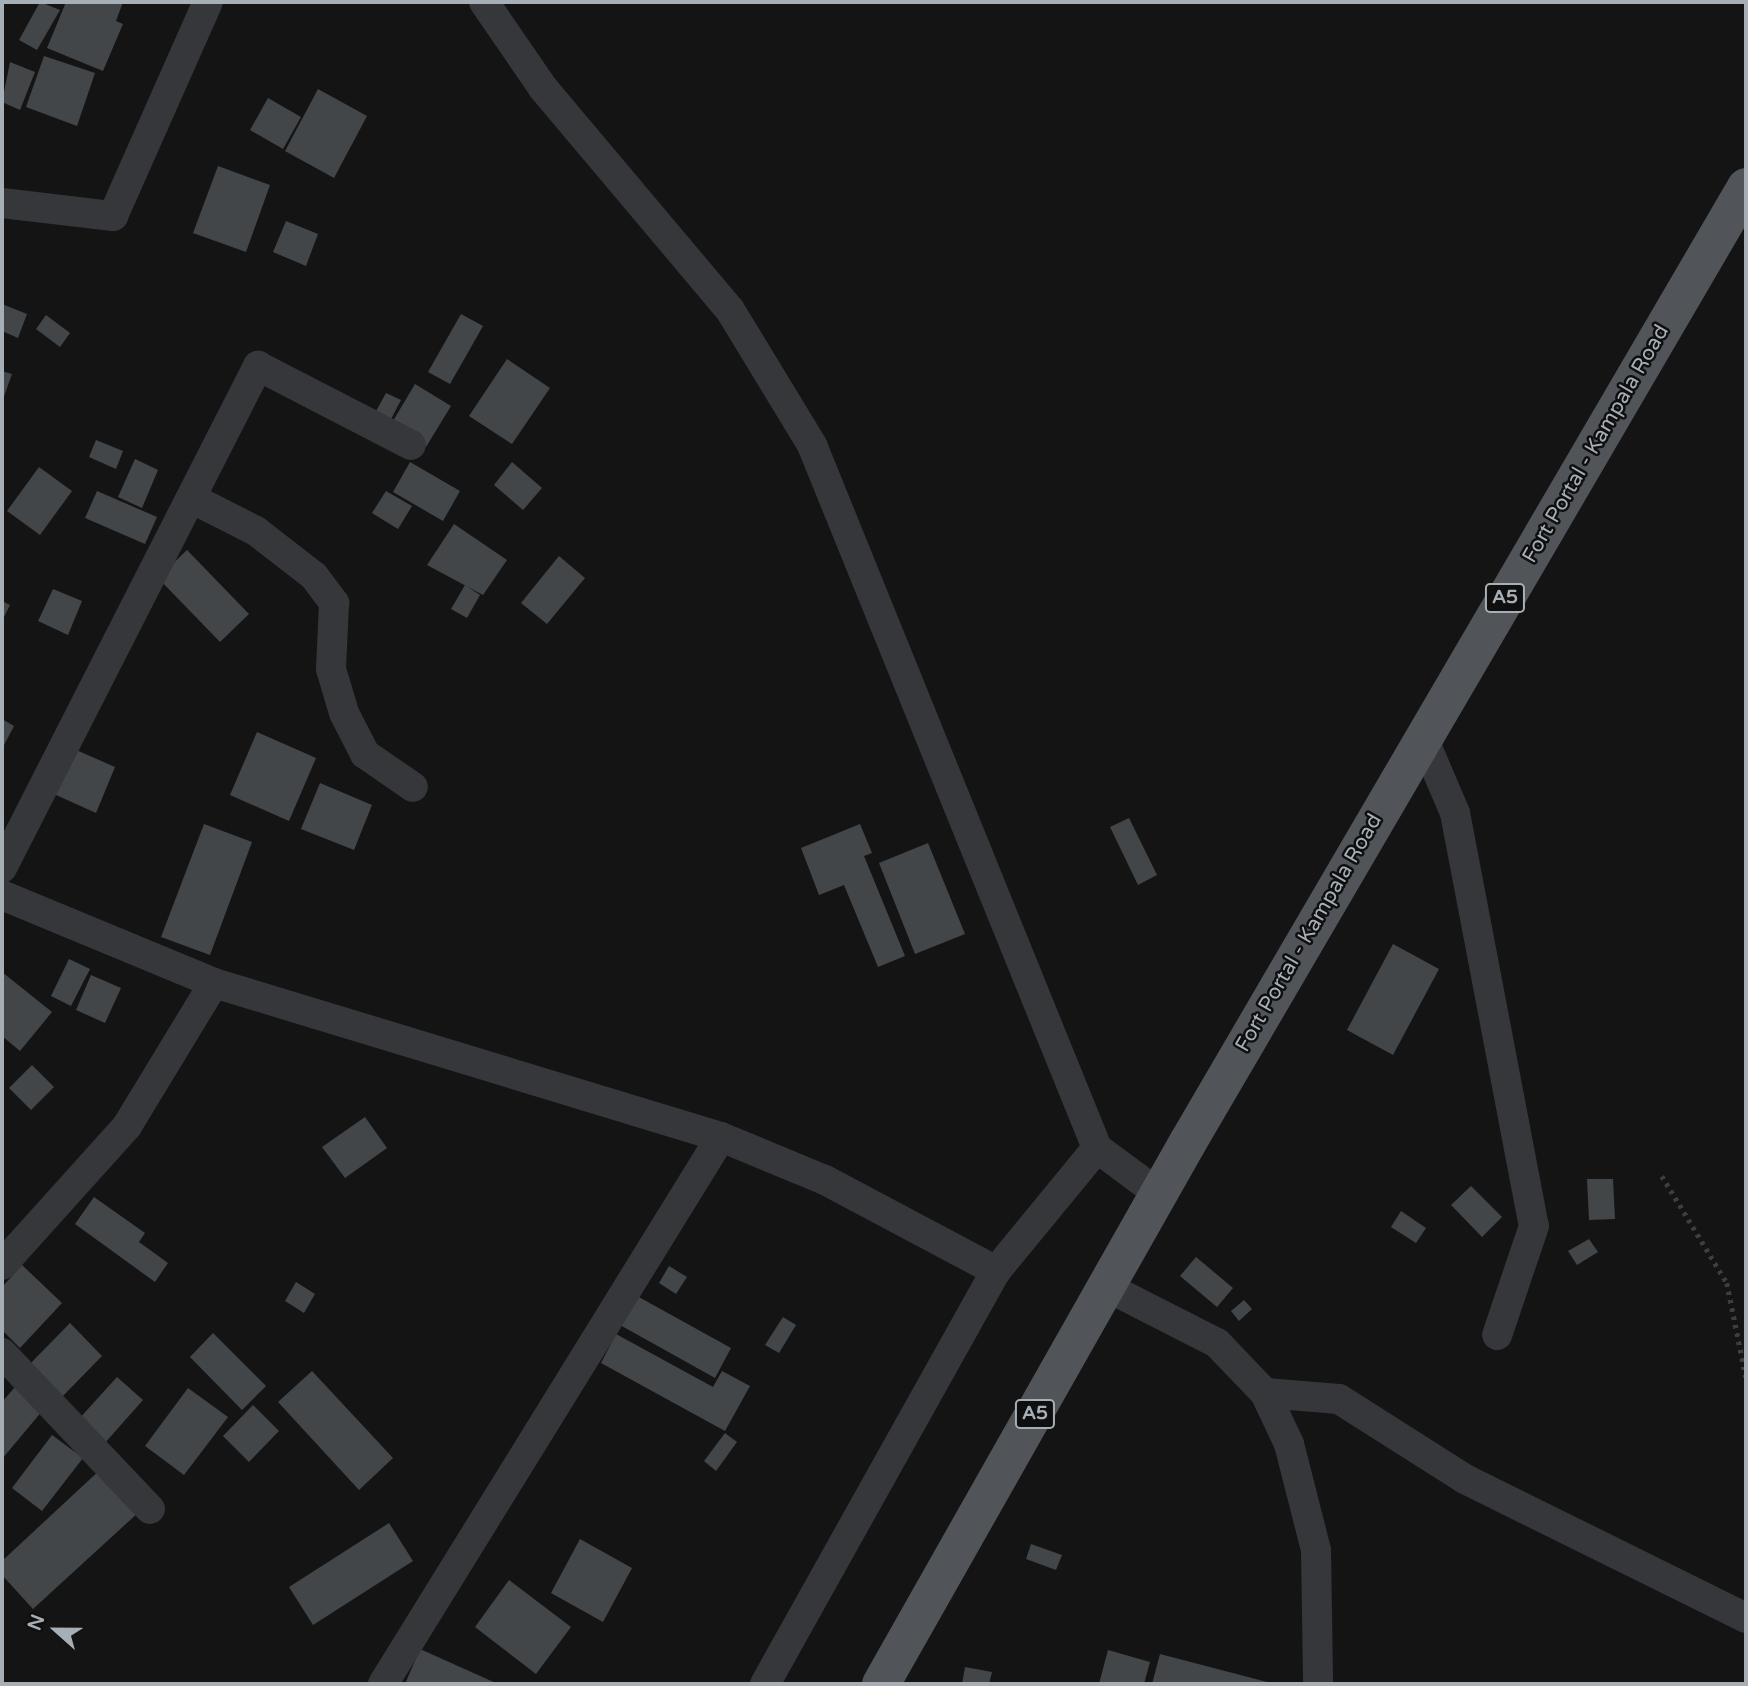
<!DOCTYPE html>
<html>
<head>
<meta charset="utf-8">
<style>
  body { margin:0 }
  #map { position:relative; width:1748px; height:1686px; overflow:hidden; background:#141415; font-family:"Varela Round",sans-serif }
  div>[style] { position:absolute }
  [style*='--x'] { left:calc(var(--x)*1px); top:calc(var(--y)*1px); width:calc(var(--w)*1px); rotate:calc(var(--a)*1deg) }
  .building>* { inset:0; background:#434648 }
  .path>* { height:4.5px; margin-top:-2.25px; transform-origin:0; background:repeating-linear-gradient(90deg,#3b3f41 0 3.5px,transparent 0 8.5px) }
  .street>* { height:30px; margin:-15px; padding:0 15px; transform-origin:15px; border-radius:15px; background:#35373a }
  .primary>* { height:38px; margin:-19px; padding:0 19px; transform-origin:19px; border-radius:19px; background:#515559 }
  span { translate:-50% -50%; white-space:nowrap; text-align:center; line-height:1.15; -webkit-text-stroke:5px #0f0f10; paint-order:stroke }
  .shield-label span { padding:2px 5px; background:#0f0f10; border:2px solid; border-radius:5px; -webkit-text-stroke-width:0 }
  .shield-label { font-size:19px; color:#a6afb5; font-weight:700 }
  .street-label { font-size:21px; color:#a6afb5 }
  .frame { position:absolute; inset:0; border:4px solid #a6afb5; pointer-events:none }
  .north { position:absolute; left:21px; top:1595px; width:70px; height:70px; -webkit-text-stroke:5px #0f0f10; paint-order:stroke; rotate:291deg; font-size:19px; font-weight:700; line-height:28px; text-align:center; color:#a6afb5 }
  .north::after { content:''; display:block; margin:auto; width:24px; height:32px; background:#a6afb5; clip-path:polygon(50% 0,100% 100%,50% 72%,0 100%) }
</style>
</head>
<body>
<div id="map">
  <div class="building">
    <div style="clip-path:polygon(40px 2px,60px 10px,37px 50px,19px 40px)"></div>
    <div style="clip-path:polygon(66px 2px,123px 2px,116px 21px,123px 24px,103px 71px,47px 48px)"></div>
    <div style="clip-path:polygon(44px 56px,95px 73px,77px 126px,26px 107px)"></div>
    <div style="clip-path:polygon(10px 62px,35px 72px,20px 110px,2px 102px)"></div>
    <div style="clip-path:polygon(318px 89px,367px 116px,334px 178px,285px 151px)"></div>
    <div style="clip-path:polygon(268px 98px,301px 117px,283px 149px,250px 130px)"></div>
    <div style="clip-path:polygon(218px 166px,270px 185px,246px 252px,193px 233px)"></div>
    <div style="clip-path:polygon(286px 221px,318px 234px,306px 266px,273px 252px)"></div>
    <div style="clip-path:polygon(2px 304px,27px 314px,18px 338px,2px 331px)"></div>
    <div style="clip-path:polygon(461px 314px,483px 326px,450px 384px,428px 372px)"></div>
    <div style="clip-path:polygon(46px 315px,70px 333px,60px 347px,36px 329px)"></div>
    <div style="clip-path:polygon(507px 359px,550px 388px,512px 444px,469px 416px)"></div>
    <div style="clip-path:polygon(2px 371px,12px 374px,2px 402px)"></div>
    <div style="clip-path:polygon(415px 384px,451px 406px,426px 447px,390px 426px)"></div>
    <div style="clip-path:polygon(386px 393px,401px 400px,390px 421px,375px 413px)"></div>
    <div style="clip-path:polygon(96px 440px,123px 451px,116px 469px,89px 457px)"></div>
    <div style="clip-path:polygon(135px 459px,158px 470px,142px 508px,118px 497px)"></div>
    <div style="clip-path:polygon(410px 462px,460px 491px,443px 521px,393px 492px)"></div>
    <div style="clip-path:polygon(512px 462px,542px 488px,523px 510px,494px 485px)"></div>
    <div style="clip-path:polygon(39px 467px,72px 491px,40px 535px,7px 511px)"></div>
    <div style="clip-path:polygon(97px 491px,157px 517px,145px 544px,85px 518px)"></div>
    <div style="clip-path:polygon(386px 491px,412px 506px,398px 529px,372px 513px)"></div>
    <div style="clip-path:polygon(454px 524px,507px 560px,483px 595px,427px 565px)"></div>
    <div style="clip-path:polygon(187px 550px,249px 614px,220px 642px,158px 578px)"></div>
    <div style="clip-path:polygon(559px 556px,585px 578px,547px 624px,521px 603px)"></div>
    <div style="clip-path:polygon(465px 585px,480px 595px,467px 618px,451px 609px)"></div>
    <div style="clip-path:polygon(53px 589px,82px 601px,68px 635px,38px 621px)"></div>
    <div style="clip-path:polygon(2px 601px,10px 605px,2px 621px)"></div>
    <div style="clip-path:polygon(2px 719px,14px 726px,2px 749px)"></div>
    <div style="clip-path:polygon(257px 732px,316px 758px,289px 821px,230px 795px)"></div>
    <div style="clip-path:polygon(74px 749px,115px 767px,96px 813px,54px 794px)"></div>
    <div style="clip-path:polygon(320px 783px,372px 805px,354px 850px,301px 829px)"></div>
    <div style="clip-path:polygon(1129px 818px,1157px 875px,1138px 885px,1110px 827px)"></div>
    <div style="clip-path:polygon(204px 824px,252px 842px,210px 955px,161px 937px)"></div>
    <div style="clip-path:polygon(860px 824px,872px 853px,864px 856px,905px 956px,878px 967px,844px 885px,819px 895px,801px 848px)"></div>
    <div style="clip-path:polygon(928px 843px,965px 934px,915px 954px,879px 863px)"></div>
    <div style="clip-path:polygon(1393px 944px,1439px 969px,1393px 1055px,1347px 1030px)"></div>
    <div style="clip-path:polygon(69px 959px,90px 969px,71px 1006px,51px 996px)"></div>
    <div style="clip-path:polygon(2px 972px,52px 1012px,20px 1051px,2px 1036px)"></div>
    <div style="clip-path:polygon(91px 975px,121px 988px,105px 1023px,76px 1010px)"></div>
    <div style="clip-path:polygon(32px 1065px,54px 1087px,31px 1110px,9px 1088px)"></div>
    <div style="clip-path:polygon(365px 1117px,387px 1148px,345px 1178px,322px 1147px)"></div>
    <div style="clip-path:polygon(1587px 1179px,1613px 1179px,1615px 1219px,1589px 1220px)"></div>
    <div style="clip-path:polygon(1471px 1186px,1502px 1217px,1482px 1237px,1451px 1205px)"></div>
    <div style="clip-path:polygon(94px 1197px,145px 1233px,139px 1242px,168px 1263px,155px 1282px,75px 1224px)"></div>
    <div style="clip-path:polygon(1401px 1211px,1426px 1228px,1416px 1243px,1391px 1227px)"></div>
    <div style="clip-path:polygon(1589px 1239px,1598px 1252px,1577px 1265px,1568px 1251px)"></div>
    <div style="clip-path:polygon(1196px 1257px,1233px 1288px,1217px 1307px,1180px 1276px)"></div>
    <div style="clip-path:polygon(22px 1265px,62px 1303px,20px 1348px,2px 1330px,2px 1287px)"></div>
    <div style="clip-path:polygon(669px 1266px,687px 1277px,676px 1294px,659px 1283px)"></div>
    <div style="clip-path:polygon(296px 1282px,315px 1294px,304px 1313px,285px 1301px)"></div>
    <div style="clip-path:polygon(637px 1296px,731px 1348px,715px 1378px,620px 1325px)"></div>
    <div style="clip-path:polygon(1244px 1300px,1252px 1309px,1239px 1321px,1231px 1311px)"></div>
    <div style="clip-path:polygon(783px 1317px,796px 1325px,779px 1353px,765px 1345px)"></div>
    <div style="clip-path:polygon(70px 1323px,102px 1356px,58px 1401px,25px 1369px)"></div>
    <div style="clip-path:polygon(213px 1333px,266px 1386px,242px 1410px,190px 1357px)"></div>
    <div style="clip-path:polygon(616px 1334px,713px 1387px,722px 1371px,750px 1386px,725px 1431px,601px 1363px)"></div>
    <div style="clip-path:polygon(312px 1371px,393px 1458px,359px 1490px,278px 1402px)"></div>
    <div style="clip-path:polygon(117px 1377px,143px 1400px,104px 1444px,78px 1420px)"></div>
    <div style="clip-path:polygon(15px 1387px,43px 1410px,2px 1459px,2px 1402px)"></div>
    <div style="clip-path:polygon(188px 1388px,228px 1417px,184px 1475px,145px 1446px)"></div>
    <div style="clip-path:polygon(253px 1405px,279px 1431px,249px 1462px,223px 1436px)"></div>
    <div style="clip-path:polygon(725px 1433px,737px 1442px,716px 1471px,704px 1461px)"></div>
    <div style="clip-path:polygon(52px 1435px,83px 1458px,42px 1511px,12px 1488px)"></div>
    <div style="clip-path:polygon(102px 1468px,140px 1511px,33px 1609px,2px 1575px,2px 1561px)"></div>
    <div style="clip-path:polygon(389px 1523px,413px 1561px,313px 1625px,289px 1587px)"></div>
    <div style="clip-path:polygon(580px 1539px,632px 1568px,603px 1622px,551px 1593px)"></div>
    <div style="clip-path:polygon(1031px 1544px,1062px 1555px,1056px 1570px,1026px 1559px)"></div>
    <div style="clip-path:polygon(509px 1580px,571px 1627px,536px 1674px,475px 1627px)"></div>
    <div style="clip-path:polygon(420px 1649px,498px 1684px,405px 1684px)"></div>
    <div style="clip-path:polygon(1108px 1650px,1150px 1662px,1144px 1684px,1099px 1684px)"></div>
    <div style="clip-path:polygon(1160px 1654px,1271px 1683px,1271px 1684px,1152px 1684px)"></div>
    <div style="clip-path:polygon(965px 1667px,992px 1672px,989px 1684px,962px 1684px)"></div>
  </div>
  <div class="path">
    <div style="--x:1662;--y:1176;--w:125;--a:58.7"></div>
    <div style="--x:1727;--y:1283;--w:96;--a:78.6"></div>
  </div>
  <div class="street">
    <div style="--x:484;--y:2;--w:104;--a:55.5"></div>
    <div style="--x:543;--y:88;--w:290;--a:49.9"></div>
    <div style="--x:730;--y:310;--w:158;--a:58.7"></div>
    <div style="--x:812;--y:445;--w:759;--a:67.93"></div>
    <div style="--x:1097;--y:1148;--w:77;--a:36.6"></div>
    <div style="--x:2;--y:203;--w:112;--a:6.7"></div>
    <div style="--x:113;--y:216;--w:234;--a:-66.1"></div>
    <div style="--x:191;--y:498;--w:73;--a:26.9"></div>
    <div style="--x:256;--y:531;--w:73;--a:37.8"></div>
    <div style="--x:314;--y:576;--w:34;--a:53"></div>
    <div style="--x:334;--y:603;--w:66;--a:92.6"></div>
    <div style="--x:331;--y:669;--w:46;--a:73.5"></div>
    <div style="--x:344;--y:713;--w:46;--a:62.9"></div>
    <div style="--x:365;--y:754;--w:58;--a:34.5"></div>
    <div style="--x:1423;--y:738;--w:82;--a:66.9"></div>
    <div style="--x:1455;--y:813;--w:420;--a:79.2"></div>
    <div style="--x:1534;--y:1226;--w:115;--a:108.7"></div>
    <div style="--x:2;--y:868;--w:564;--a:-62.98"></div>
    <div style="--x:258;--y:366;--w:172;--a:27.3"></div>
    <div style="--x:2;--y:895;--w:230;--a:22.5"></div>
    <div style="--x:214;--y:983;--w:530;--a:16.9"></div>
    <div style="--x:721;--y:1137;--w:113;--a:22.5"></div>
    <div style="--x:825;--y:1180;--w:194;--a:28"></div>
    <div style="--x:996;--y:1271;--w:159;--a:-50.6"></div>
    <div style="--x:2;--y:1265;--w:187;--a:-48"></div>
    <div style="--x:127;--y:1126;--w:167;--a:-58.7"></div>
    <div style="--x:1107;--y:1287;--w:123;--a:27"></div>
    <div style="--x:1217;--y:1343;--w:69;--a:46.2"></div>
    <div style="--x:1265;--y:1393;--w:56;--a:64.8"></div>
    <div style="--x:1289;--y:1444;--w:109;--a:75.7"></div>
    <div style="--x:1316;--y:1550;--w:134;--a:89.1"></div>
    <div style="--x:2;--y:1353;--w:215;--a:46.5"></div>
    <div style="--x:1265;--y:1393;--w:74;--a:4.6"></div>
    <div style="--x:1339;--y:1399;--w:149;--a:32.4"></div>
    <div style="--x:1465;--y:1479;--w:313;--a:26.3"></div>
    <div style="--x:383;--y:1684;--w:643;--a:-58.29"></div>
    <div style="--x:765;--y:1684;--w:473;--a:-60.8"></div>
  </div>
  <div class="primary">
    <div style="--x:881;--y:1684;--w:623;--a:-60.47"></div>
    <div style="--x:1188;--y:1142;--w:1106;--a:-59.7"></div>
  </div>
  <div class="shield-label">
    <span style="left:1505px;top:598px">A5</span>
    <span style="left:1035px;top:1414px">A5</span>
  </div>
  <div class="street-label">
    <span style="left:1596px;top:444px;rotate:-60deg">Fort Portal - Kampala Road</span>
    <span style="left:1309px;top:933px;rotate:-60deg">Fort Portal - Kampala Road</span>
  </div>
  <div class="frame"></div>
  <div class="north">N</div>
</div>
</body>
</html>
